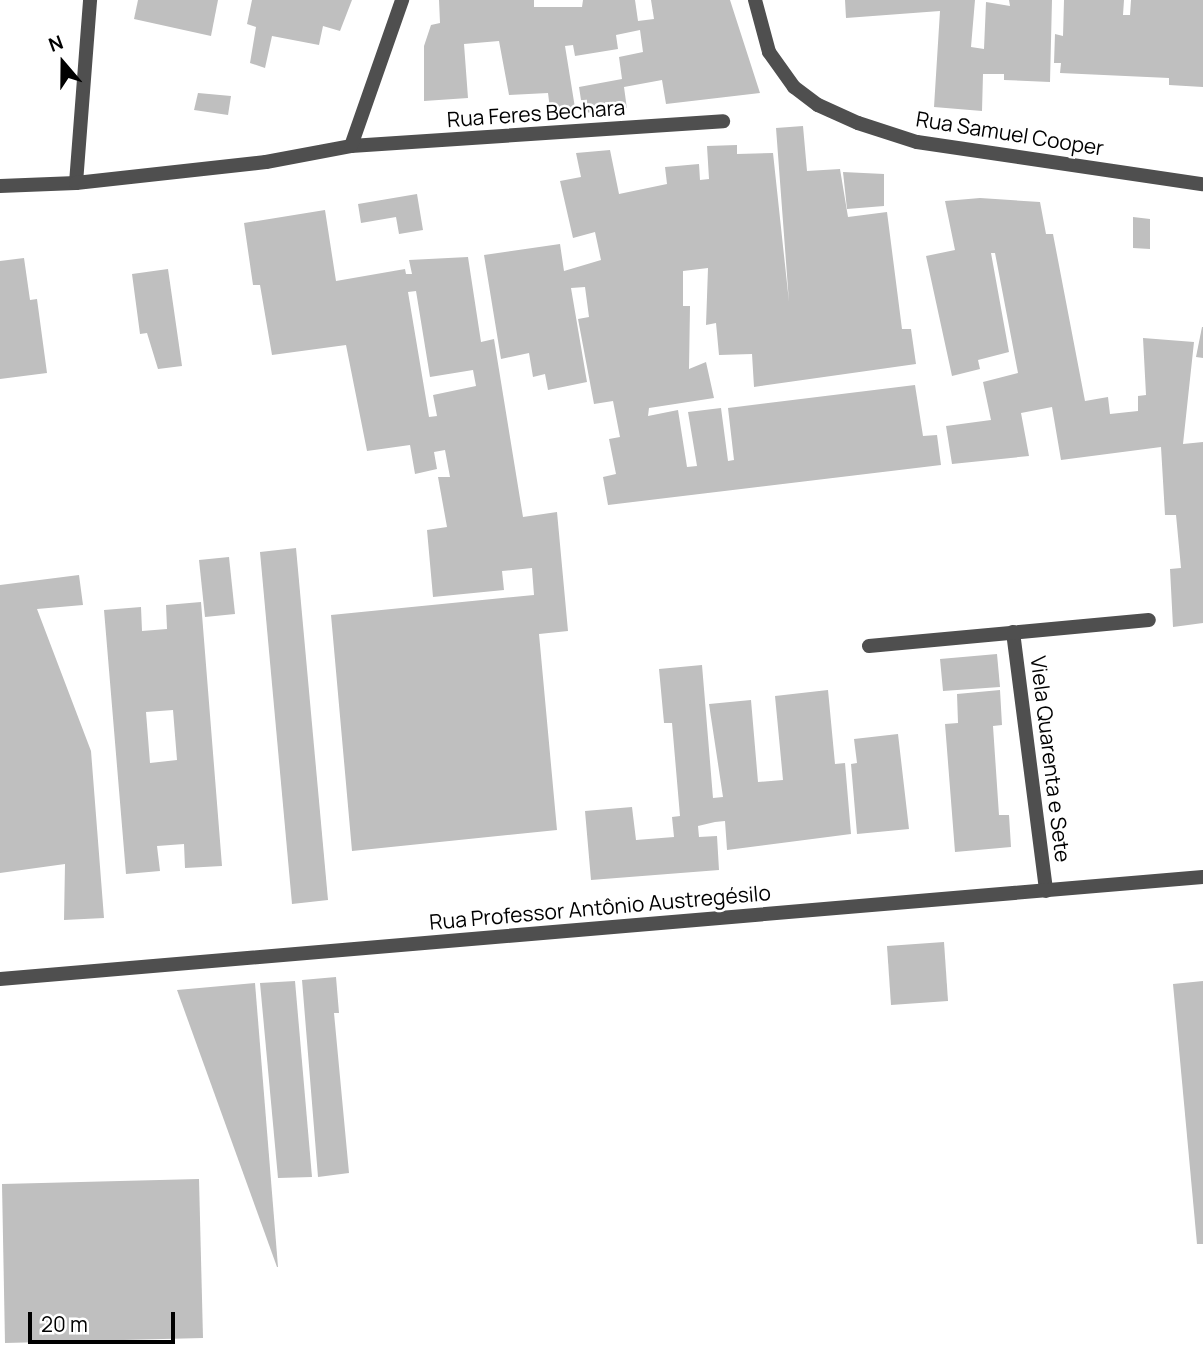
<!DOCTYPE html>
<html>
<head>
<meta charset="utf-8">
<style>
  body { margin:0 }
  #map { position:relative; width:1203px; height:1372px; overflow:hidden; background:#fff; font-family:Manrope,sans-serif }
  div>[style] { position:absolute }
  [style*='--x'] { left:calc(var(--x)*1px); top:calc(var(--y)*1px); width:calc(var(--w)*1px); rotate:calc(var(--a)*1deg) }
  .building>* { inset:0; background:#bfbfbf }
  .minor>* { height:14px; margin:-7px; padding:0 7px; transform-origin:7px; border-radius:7px; background:#4f4f4f }
  span { translate:-50% -50%; white-space:nowrap; text-align:center; line-height:1.15; -webkit-text-stroke:5px #fff; paint-order:stroke }
  .street-label { font-size:21px; color:#000 }
  .north { position:absolute; left:28px; top:28px; width:70px; height:70px; -webkit-text-stroke:5px #fff; paint-order:stroke; rotate:340deg; font-size:19px; font-weight:700; line-height:28px; text-align:center; color:#000 }
  .north::after { content:''; display:block; margin:auto; width:24px; height:32px; background:#000; clip-path:polygon(50% 0,100% 100%,50% 72%,0 100%) }
  .scale { position:absolute; left:28px; top:1312px; width:147px; height:32px; box-sizing:border-box; border:4px solid #000; border-top:0; padding-left:9px; font-size:21px; line-height:24px; white-space:nowrap; color:#000; -webkit-text-stroke:5px #fff; paint-order:stroke }
</style>
</head>
<body>
<div id="map">
  <div class="building">
    <div style="clip-path:polygon(138px 0,218px 0,211px 36px,134px 19px)"></div>
    <div style="clip-path:polygon(252px 0,352px 0,340px 31px,323px 26px,319px 45px,272px 36px,265px 68px,250px 63px,256px 27px,247px 24px)"></div>
    <div style="clip-path:polygon(439px 0,534px 0,534px 7px,582px 7px,583px 0,635px 0,638px 21px,654px 19px,651px 0,730px 0,760px 93px,666px 104px,662px 80px,624px 87px,627px 109px,583px 113px,579px 87px,622px 79px,619px 57px,643px 52px,640px 30px,616px 35px,618px 49px,575px 56px,573px 45px,565px 46px,576px 114px,551px 117px,548px 93px,509px 95px,499px 41px,464px 44px,468px 98px,424px 101px,424px 46px,431px 25px,440px 23px)"></div>
    <div style="clip-path:polygon(845px 0,975px 0,971px 47px,984px 49px,986px 2px,1010px 6px,1009px 0,1052px 0,1050px 82px,1004px 80px,1004px 74px,983px 74px,982px 111px,934px 107px,940px 11px,846px 18px)"></div>
    <div style="clip-path:polygon(1064px 0,1124px 0,1123px 15px,1130px 15px,1131px 0,1203px 0,1203px 87px,1169px 85px,1169px 78px,1060px 73px,1061px 63px,1054px 63px,1055px 34px,1063px 36px)"></div>
    <div style="clip-path:polygon(198px 93px,231px 96px,228px 115px,194px 110px)"></div>
    <div style="clip-path:polygon(803px 126px,807px 171px,840px 169px,848px 217px,887px 212px,902px 329px,911px 329px,916px 364px,754px 387px,752px 354px,719px 355px,716px 323px,706px 325px,708px 268px,683px 271px,683px 306px,690px 306px,689px 369px,706px 362px,714px 398px,649px 408px,648px 416px,678px 410px,687px 467px,697px 466px,688px 412px,721px 408px,728px 461px,734px 460px,728px 408px,915px 385px,923px 436px,937px 435px,941px 465px,608px 505px,603px 477px,616px 474px,609px 439px,620px 437px,613px 401px,594px 404px,578px 319px,589px 317px,585px 287px,571px 288px,587px 382px,548px 390px,545px 374px,533px 377px,529px 353px,501px 359px,484px 255px,560px 244px,564px 271px,601px 260px,595px 232px,573px 238px,560px 181px,581px 177px,576px 153px,610px 150px,619px 194px,667px 184px,665px 167px,699px 164px,700px 180px,709px 179px,707px 146px,737px 145px,737px 154px,773px 153px,789px 302px,776px 128px)"></div>
    <div style="clip-path:polygon(843px 172px,884px 174px,884px 206px,847px 209px)"></div>
    <div style="clip-path:polygon(417px 194px,423px 230px,399px 234px,396px 217px,361px 223px,358px 204px)"></div>
    <div style="clip-path:polygon(980px 198px,1040px 202px,1046px 234px,1053px 234px,1085px 401px,1108px 397px,1110px 414px,1138px 411px,1138px 396px,1146px 395px,1143px 338px,1194px 342px,1183px 444px,1203px 442px,1203px 623px,1173px 627px,1170px 569px,1181px 568px,1176px 515px,1165px 515px,1161px 447px,1061px 460px,1052px 407px,1021px 413px,1029px 456px,952px 464px,946px 426px,991px 420px,983px 382px,1018px 373px,995px 253px,991px 253px,1009px 352px,978px 360px,980px 369px,952px 376px,926px 256px,955px 250px,945px 201px)"></div>
    <div style="clip-path:polygon(evenodd,325px 210px,336px 281px,405px 269px,406px 274px,412px 274px,409px 260px,468px 257px,481px 342px,494px 339px,523px 517px,557px 512px,568px 631px,539px 634px,557px 830px,352px 851px,331px 615px,534px 595px,532px 568px,502px 571px,504px 590px,433px 597px,427px 530px,447px 527px,438px 477px,450px 477px,445px 450px,434px 452px,437px 469px,415px 474px,410px 445px,367px 451px,346px 345px,272px 355px,260px 285px,253px 285px,244px 223px,325px 210px,416px 291px,430px 377px,473px 370px,476px 386px,433px 395px,437px 416px,429px 417px,408px 292px,416px 291px)"></div>
    <div style="clip-path:polygon(1133px 217px,1150px 219px,1150px 249px,1133px 248px)"></div>
    <div style="clip-path:polygon(24px 258px,30px 300px,37px 299px,47px 373px,0 379px,0 261px)"></div>
    <div style="clip-path:polygon(168px 269px,182px 366px,158px 369px,147px 333px,140px 334px,132px 274px)"></div>
    <div style="clip-path:polygon(1202px 327px,1203px 327px,1203px 358px,1196px 357px)"></div>
    <div style="clip-path:polygon(296px 548px,328px 900px,292px 904px,260px 552px)"></div>
    <div style="clip-path:polygon(229px 557px,235px 614px,205px 617px,199px 560px)"></div>
    <div style="clip-path:polygon(79px 575px,83px 605px,37px 609px,91px 751px,104px 918px,64px 920px,65px 864px,0 873px,0 585px)"></div>
    <div style="clip-path:polygon(evenodd,201px 602px,222px 866px,185px 868px,184px 844px,157px 846px,160px 871px,126px 874px,104px 610px,141px 607px,142px 631px,167px 629px,166px 605px,201px 602px,173px 710px,177px 760px,150px 763px,146px 712px,173px 710px)"></div>
    <div style="clip-path:polygon(997px 654px,1000px 687px,943px 691px,940px 659px)"></div>
    <div style="clip-path:polygon(702px 665px,713px 798px,723px 797px,709px 704px,751px 700px,758px 782px,783px 780px,775px 696px,828px 690px,835px 764px,845px 763px,851px 834px,727px 850px,725px 821px,715px 822px,698px 826px,699px 837px,717px 836px,719px 870px,591px 880px,585px 811px,632px 807px,636px 840px,674px 837px,672px 817px,680px 816px,672px 723px,664px 723px,659px 669px)"></div>
    <div style="clip-path:polygon(1000px 690px,1002px 725px,993px 726px,999px 815px,1009px 815px,1011px 847px,955px 852px,945px 724px,958px 723px,957px 694px)"></div>
    <div style="clip-path:polygon(898px 734px,909px 829px,857px 834px,851px 764px,857px 763px,854px 739px)"></div>
    <div style="clip-path:polygon(944px 942px,948px 1001px,891px 1005px,887px 946px)"></div>
    <div style="clip-path:polygon(336px 977px,339px 1013px,334px 1013px,349px 1173px,318px 1177px,302px 980px)"></div>
    <div style="clip-path:polygon(295px 981px,312px 1177px,278px 1178px,260px 983px)"></div>
    <div style="clip-path:polygon(1203px 981px,1203px 1244px,1197px 1244px,1173px 984px)"></div>
    <div style="clip-path:polygon(255px 983px,278px 1267px,277px 1267px,177px 990px)"></div>
    <div style="clip-path:polygon(199px 1179px,203px 1338px,5px 1343px,2px 1184px)"></div>
  </div>
  <div class="minor">
    <div style="--x:755;--y:0;--w:54;--a:74.9"></div>
    <div style="--x:769;--y:52;--w:43;--a:54.5"></div>
    <div style="--x:794;--y:87;--w:30;--a:37"></div>
    <div style="--x:818;--y:105;--w:44;--a:24.2"></div>
    <div style="--x:858;--y:123;--w:62;--a:17.9"></div>
    <div style="--x:917;--y:142;--w:289;--a:8.4"></div>
    <div style="--x:351;--y:146;--w:373;--a:-3.8"></div>
    <div style="--x:76;--y:183;--w:184;--a:-85.6"></div>
    <div style="--x:0;--y:186;--w:76;--a:-2.3"></div>
    <div style="--x:76;--y:183;--w:191;--a:-6.3"></div>
    <div style="--x:266;--y:162;--w:86;--a:-10.7"></div>
    <div style="--x:351;--y:146;--w:155;--a:-70.7"></div>
    <div style="--x:1013;--y:632;--w:261;--a:82.7"></div>
    <div style="--x:869;--y:646;--w:281;--a:-5.3"></div>
    <div style="--x:0;--y:979;--w:1207;--a:-4.85"></div>
  </div>
  <div class="street-label">
    <span style="left:536px;top:113px;rotate:-4deg">Rua Feres Bechara</span>
    <span style="left:1010px;top:133px;rotate:9deg">Rua Samuel Cooper</span>
    <span style="left:1051px;top:759px;rotate:83deg">Viela Quarenta e Sete</span>
    <span style="left:600px;top:907px;rotate:-5deg">Rua Professor Antônio Austregésilo</span>
  </div>
  <div class="north">N</div>
  <div class="scale">20 m</div>
</div>
</body>
</html>
